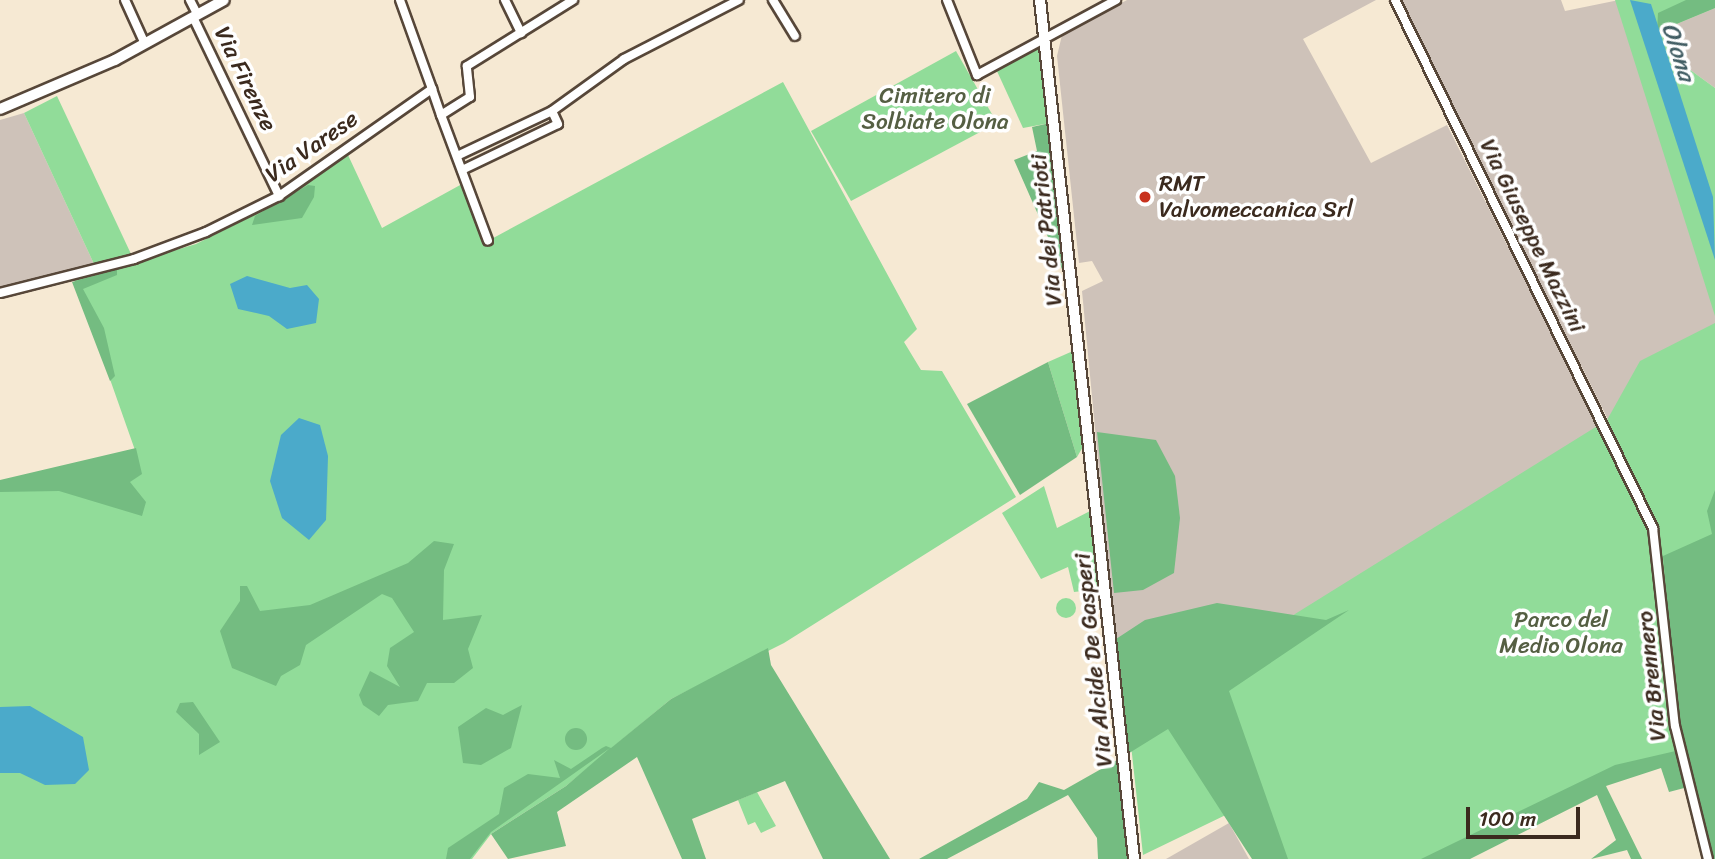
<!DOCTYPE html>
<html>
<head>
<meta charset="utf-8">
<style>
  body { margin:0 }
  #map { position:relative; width:1715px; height:859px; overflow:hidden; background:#f6e9d3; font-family:Sriracha,sans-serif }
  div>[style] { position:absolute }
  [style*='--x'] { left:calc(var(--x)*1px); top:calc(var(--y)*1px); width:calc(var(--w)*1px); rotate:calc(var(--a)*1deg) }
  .industrial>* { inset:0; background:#cec2b9 }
  .green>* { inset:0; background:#91dc99 }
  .round { border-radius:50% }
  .forest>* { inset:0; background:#74bc81 }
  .water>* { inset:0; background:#4baaca }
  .roads { filter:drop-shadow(2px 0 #574739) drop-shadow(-2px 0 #574739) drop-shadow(0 2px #574739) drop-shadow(0 -2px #574739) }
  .minor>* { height:8px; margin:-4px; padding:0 4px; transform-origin:4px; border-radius:4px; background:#fff }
  .tertiary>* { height:10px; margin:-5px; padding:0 5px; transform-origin:5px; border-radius:5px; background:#fff }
  .dots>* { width:19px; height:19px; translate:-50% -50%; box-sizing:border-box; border:4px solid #fff; border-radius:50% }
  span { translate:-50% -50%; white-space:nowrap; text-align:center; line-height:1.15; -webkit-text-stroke:7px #fff; paint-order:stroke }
  .street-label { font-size:23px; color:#3b2a1e }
  .park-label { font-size:23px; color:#555f43 }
  .poi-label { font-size:23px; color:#3b2a1e }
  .left { translate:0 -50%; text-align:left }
  .water-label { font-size:24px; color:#415d63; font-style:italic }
  .scale { position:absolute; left:1466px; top:807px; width:114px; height:32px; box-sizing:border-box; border:4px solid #3b2a1e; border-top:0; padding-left:9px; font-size:21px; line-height:24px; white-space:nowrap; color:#3b2a1e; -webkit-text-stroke:5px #fff; paint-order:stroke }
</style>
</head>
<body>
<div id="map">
  <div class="industrial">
    <div style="clip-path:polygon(1127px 0,1376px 0,1303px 39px,1371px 163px,1447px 125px,1631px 492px,1541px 478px,1126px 755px,1082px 291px,1103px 281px,1092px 261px,1079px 263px,1057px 56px,1062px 35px)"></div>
    <div style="clip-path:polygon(1399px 0,1561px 0,1565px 11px,1619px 0,1715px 302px,1715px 490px,1660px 524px)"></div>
    <div style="clip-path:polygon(1715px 8px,1715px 88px,1689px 69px,1662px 30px)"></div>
    <div style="clip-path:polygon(24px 113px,94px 264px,0 287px,0 120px)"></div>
    <div style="clip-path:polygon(1229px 823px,1249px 859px,1166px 859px)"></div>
  </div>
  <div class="green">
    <div style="clip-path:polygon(1615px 0,1715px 0,1715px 8px,1662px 30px,1689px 69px,1715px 88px,1715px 316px)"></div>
    <div style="clip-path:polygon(1040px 46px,1050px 123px,1023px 128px,996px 69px)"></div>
    <div style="clip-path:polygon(956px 51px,997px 123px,851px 201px,811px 131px)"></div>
    <div style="clip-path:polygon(783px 82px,917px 329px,904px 342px,921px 370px,942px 371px,1016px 497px,784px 643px,671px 699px,566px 786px,491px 834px,472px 859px,0 859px,0 485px,136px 453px,75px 280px,196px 244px,287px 198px,348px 155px,382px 228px,462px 184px,484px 243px)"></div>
    <div style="clip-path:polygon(57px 96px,131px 254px,94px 264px,24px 113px)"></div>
    <div style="clip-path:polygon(1715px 323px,1715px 858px,1687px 750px,1612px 777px,1444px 859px,1265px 859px,1236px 810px,1143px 855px,1131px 745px,1295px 614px,1607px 420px,1640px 361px)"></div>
    <div style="clip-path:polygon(1073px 351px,1084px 445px,1077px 457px,1048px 362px)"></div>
    <div style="clip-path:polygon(1044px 486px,1057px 528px,1092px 510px,1100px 589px,1074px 592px,1068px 567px,1041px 579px,1002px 513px)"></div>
    <div class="round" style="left:1056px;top:598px;width:20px;height:20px"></div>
    <div style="clip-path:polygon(757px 792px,776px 826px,761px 833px,755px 822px,748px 825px,738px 800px)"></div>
  </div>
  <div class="forest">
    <div style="clip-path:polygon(1686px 0,1715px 0,1715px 8px,1657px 32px,1658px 13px)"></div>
    <div style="clip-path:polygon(1050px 123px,1065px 276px,1014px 160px,1037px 151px,1032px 127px)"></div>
    <div style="clip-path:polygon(308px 185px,315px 186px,314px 197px,302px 218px,252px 225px,255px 216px)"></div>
    <div style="clip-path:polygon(117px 269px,117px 275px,83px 289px,104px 328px,115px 376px,110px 381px,72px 282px)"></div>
    <div style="clip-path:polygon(1048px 362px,1077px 457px,1020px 495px,967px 404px)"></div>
    <div style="clip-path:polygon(1097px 432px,1156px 440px,1175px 476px,1180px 518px,1174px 573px,1143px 590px,1114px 593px)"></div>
    <div style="clip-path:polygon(136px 448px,142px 474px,130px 482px,146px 502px,142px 516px,59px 491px,0 492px,0 480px)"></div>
    <div style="clip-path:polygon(1715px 490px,1715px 859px,1708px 859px,1688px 787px,1669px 792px,1661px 768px,1606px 786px,1642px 859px,1631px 859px,1627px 850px,1591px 859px,1616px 840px,1597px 795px,1470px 859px,1421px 859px,1615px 765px,1680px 750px,1663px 556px,1712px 534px,1707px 511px)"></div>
    <div style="clip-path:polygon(434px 541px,454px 544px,444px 570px,443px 620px,482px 615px,468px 649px,473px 668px,454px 683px,427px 683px,418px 701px,388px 705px,379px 716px,363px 705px,359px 695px,370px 671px,400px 687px,387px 666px,390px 648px,414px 632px,392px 598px,382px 594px,306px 645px,300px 665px,281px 676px,276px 686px,232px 668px,220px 631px,240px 601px,240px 586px,247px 586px,260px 611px,310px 605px,408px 563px)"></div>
    <div style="clip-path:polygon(1217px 603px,1326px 620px,1349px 610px,1229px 691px,1288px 859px,1252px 859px,1168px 729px,1126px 755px,1116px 639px,1145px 620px)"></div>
    <div style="clip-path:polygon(768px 648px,771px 665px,890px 859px,823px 859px,785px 781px,692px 819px,706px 859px,682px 859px,637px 757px,557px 812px,566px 846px,508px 859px,491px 834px,566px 786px,610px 748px,491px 832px,470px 859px,446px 859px,448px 848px,499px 814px,504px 788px,528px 774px,560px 778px,554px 760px,571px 769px,602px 748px,606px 746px,611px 748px,671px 699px)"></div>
    <div style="clip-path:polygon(193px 702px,220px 742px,199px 755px,199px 734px,176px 712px,180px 703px)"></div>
    <div style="clip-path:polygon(522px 705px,511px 748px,481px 765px,463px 763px,458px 727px,486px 708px,503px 715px)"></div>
    <div class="round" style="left:565px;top:728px;width:22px;height:22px"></div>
    <div style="clip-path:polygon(1117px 760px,1129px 859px,1098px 859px,1097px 838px,1068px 795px,947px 859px,919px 859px,1027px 799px,1039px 782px,1064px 790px)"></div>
  </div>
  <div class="water">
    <div style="clip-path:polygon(1630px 0,1651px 4px,1713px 197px,1715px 260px)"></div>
    <div style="clip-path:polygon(247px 276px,290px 288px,307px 285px,319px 299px,316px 323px,287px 329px,269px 316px,238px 309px,230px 284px)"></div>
    <div style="clip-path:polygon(299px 418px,320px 425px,328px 456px,326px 520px,309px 540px,282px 518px,270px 481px,281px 435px)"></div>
    <div style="clip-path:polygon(30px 706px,83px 737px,89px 770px,75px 784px,45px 785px,20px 773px,0 773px,0 707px)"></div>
  </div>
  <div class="roads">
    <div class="minor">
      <div style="--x:125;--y:0;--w:48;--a:65.6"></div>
      <div style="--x:190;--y:0;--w:16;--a:63"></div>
      <div style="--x:400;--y:0;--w:95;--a:70.2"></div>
      <div style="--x:505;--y:0;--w:37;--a:64"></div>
      <div style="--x:773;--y:0;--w:42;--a:58.6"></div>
      <div style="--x:947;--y:0;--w:81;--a:68.2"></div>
      <div style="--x:977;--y:75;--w:158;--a:-28.3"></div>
      <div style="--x:1395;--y:0;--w:588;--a:63.96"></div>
      <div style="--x:1653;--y:528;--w:199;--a:83.7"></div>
      <div style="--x:1675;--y:726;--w:137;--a:76.1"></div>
      <div style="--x:193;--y:17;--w:199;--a:64.3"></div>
      <div style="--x:441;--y:115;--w:134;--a:69.5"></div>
      <div style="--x:457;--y:156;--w:105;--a:-25.3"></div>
      <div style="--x:552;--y:111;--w:89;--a:-35.8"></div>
      <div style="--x:624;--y:59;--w:129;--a:-27.2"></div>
      <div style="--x:462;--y:170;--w:106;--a:-25.6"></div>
      <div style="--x:558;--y:124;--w:14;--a:-115"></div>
      <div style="--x:0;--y:293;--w:138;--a:-14.2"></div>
      <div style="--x:134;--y:259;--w:77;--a:-20.6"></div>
      <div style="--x:206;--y:232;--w:81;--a:-26.3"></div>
      <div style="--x:279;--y:196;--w:187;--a:-35"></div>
      <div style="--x:432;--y:89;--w:28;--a:71"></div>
      <div style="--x:441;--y:115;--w:34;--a:-32"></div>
      <div style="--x:470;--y:97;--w:31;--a:-96"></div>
      <div style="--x:467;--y:66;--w:125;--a:-31.9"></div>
    </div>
    <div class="tertiary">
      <div style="--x:1040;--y:0;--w:864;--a:83.75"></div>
      <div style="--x:0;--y:109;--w:125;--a:-23.1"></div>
      <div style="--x:115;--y:60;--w:124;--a:-28.8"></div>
    </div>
  </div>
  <div class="dots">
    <div style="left:1145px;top:197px;background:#c8321e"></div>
  </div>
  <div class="street-label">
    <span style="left:245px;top:79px;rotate:64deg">Via Firenze</span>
    <span style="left:312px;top:147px;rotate:-35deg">Via Varese</span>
    <span style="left:1047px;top:230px;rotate:-96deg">Via dei Patrioti</span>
    <span style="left:1532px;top:236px;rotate:64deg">Via Giuseppe Mazzini</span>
    <span style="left:1094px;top:660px;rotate:-96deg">Via Alcide De Gasperi</span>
    <span style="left:1652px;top:676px;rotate:-96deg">Via Brennero</span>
  </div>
  <div class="park-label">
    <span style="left:935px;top:109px">Cimitero di<br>Solbiate Olona</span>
    <span style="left:1561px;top:633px">Parco del<br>Medio Olona</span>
  </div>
  <div class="poi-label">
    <span class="left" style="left:1159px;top:197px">RMT<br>Valvomeccanica Srl</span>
  </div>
  <div class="water-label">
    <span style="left:1678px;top:52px;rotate:72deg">Olona</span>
  </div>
  <div class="scale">100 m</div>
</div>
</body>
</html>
